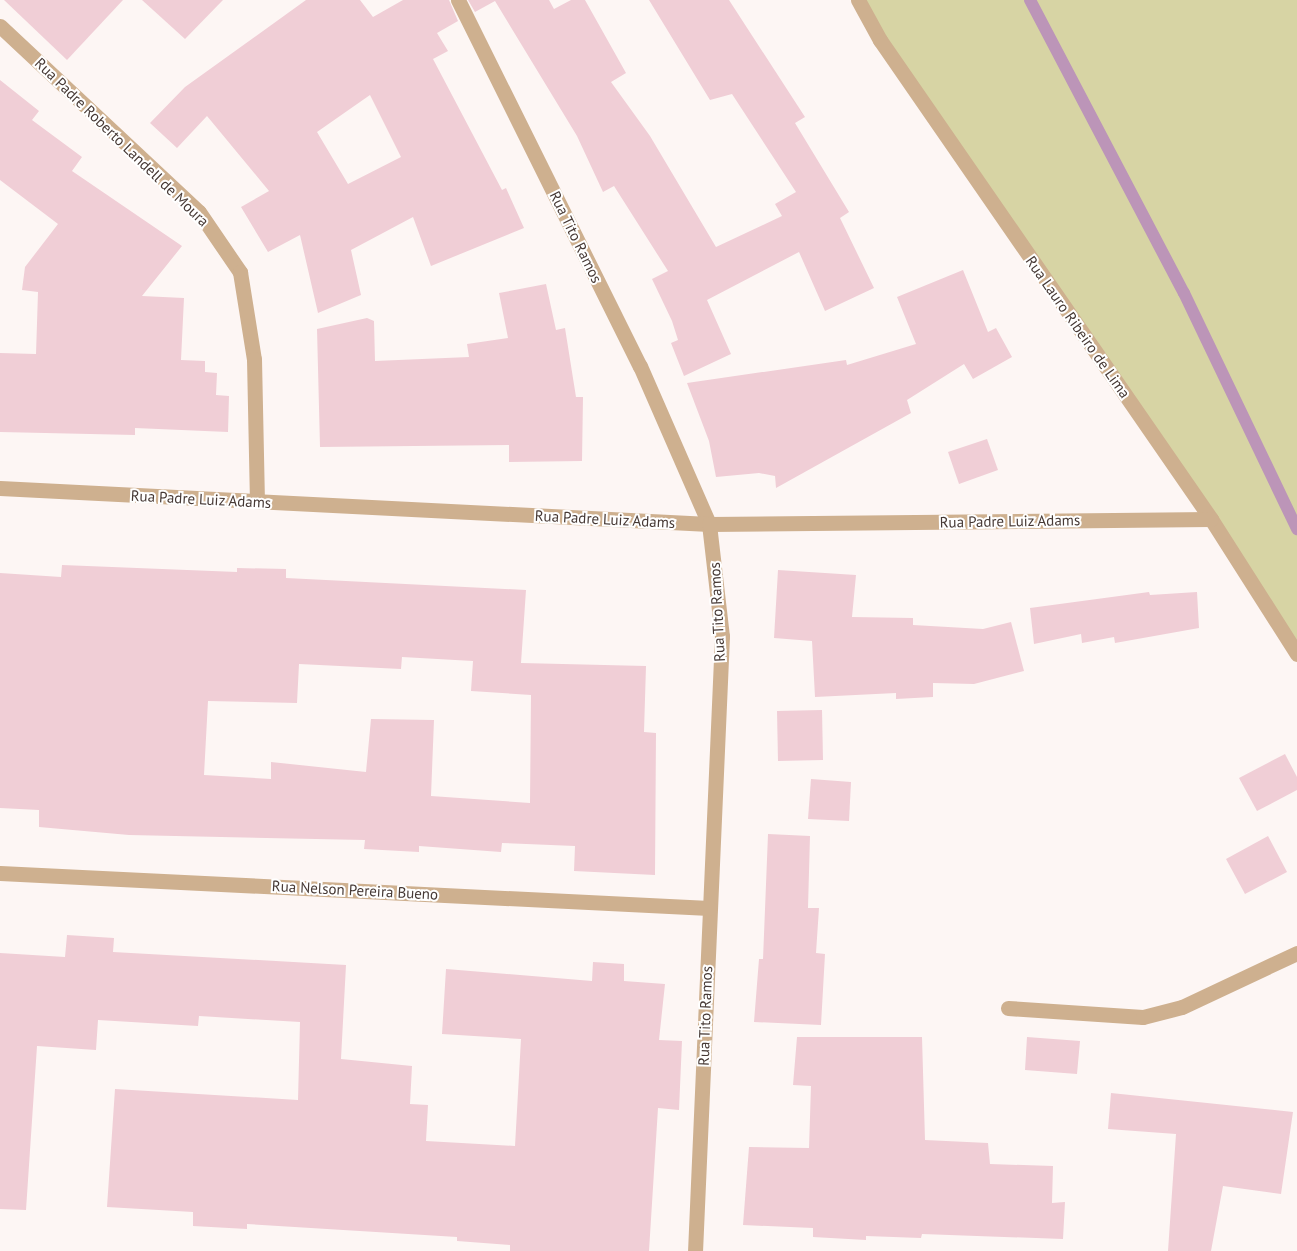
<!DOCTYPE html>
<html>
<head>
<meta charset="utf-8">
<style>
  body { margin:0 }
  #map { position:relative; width:1297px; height:1251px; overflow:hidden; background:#fdf6f4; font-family:"PT Sans",sans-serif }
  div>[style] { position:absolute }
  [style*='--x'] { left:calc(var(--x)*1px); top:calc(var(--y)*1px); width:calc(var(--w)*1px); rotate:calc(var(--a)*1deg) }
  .green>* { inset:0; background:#d7d4a4 }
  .stream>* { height:12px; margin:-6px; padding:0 6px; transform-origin:6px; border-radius:6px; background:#bc95b8 }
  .building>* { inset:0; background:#f0ced6 }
  .street>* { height:15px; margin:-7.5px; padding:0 7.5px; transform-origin:7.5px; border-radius:7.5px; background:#ceb08f }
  span { translate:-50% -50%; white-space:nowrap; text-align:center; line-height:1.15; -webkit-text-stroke:4px #fff; paint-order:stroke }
  .street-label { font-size:15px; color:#463935 }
</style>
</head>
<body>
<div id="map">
  <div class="green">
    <div style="clip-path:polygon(858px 0,1297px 0,1297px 654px)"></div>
  </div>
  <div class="stream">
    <div style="--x:1030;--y:0;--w:331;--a:62.3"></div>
    <div style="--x:1184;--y:293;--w:262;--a:64.4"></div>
  </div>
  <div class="building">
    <div style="clip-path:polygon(4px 0,123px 0,67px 60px)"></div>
    <div style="clip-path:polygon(142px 0,223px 0,185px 39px)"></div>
    <div style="clip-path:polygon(evenodd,306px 0,360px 0,373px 17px,403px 0,449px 0,458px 21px,437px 33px,448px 51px,433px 59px,502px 190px,506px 188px,524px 228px,431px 266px,413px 217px,351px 250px,361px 295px,318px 313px,300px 235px,268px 252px,241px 207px,269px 191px,207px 116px,177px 148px,150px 123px,185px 87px,306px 0,370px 95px,401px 157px,348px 184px,317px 132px,370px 95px)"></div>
    <div style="clip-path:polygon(468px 0,549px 0,554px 9px,571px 0,585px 0,626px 73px,611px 82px,650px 136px,716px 247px,782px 216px,775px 204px,796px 192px,732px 94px,710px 100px,649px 0,729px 0,805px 117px,795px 123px,849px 212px,840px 218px,874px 288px,825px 311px,799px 252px,707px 300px,731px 354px,684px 376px,671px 343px,678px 340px,672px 321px,652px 279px,668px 271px,614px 186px,603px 192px,577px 136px,495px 1px,475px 12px)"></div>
    <div style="clip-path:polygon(0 80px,39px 111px,32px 120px,82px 157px,72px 171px,182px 246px,142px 296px,184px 298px,181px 360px,205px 361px,205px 372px,217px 373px,216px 395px,229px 396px,228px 432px,135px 428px,135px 435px,0 432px,0 353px,36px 354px,38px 292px,22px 290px,25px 267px,58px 224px,0 180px)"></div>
    <div style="clip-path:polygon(963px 270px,988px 332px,996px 328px,1012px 357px,973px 379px,964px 364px,907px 400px,911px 413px,776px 488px,775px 476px,759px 473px,716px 477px,709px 441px,687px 383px,846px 360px,847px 365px,916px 344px,897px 297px)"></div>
    <div style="clip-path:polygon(546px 284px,556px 330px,565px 328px,576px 397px,583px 397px,582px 461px,509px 462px,509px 445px,320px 447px,317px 329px,367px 318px,374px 321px,375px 361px,469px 357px,467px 344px,508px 338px,499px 293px)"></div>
    <div style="clip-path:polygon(987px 439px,998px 470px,959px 484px,948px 452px)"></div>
    <div style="clip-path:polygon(evenodd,62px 565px,237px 572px,237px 568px,286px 569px,286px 578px,526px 590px,521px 663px,646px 666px,644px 732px,656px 733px,655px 875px,574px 871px,575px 846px,502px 843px,501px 852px,419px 846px,419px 852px,364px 849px,365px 840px,129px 835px,39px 827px,39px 810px,0 808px,0 573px,61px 577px,62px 565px,402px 657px,473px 661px,471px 691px,531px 695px,530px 803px,431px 796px,434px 720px,371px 719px,366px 772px,271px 762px,271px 779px,204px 775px,208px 701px,297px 703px,299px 664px,401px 669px,402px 657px)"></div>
    <div style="clip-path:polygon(778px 570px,856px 575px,852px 617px,913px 618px,913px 625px,983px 629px,1011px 622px,1024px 671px,974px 684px,933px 683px,933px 697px,896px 699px,896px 693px,815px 697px,812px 641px,774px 638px)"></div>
    <div style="clip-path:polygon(1149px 592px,1150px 595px,1197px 592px,1199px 628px,1115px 643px,1114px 637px,1082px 643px,1081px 634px,1034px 644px,1030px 608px)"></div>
    <div style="clip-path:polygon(822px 710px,823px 760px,778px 761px,777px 711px)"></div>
    <div style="clip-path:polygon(1285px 754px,1297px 777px,1297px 790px,1257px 811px,1239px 778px)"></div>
    <div style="clip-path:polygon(811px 779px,851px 782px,849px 821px,808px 819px)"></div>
    <div style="clip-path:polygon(768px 834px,810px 836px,808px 908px,819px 908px,816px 953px,825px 954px,821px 1025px,754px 1022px,759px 959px,763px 959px)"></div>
    <div style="clip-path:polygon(1268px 836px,1287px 872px,1245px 894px,1226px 859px)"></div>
    <div style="clip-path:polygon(67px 935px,114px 938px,113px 952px,346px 965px,341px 1059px,412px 1066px,410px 1104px,428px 1105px,426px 1141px,515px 1146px,521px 1039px,442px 1034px,446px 969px,592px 981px,593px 962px,624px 964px,624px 981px,665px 984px,659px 1040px,682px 1041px,679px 1110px,658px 1108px,649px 1251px,510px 1251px,510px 1245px,457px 1241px,457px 1237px,247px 1224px,247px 1229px,193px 1226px,193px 1212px,107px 1207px,115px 1089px,298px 1100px,300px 1022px,199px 1016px,198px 1026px,98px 1020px,96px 1050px,37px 1046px,26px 1210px,0 1209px,0 953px,65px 957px)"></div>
    <div style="clip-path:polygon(797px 1037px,922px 1037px,925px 1140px,988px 1143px,990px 1164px,1053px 1166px,1052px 1203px,1065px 1202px,1063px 1239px,922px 1234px,921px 1238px,866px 1236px,866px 1240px,813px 1237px,813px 1228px,743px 1225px,749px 1147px,809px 1148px,811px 1086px,793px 1085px)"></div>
    <div style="clip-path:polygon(1027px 1037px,1080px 1041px,1077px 1074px,1025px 1070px)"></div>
    <div style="clip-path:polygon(1111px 1093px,1293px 1112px,1281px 1194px,1223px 1186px,1211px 1251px,1168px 1251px,1176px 1134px,1108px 1129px)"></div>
  </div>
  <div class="street">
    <div style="--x:458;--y:0;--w:409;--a:63.6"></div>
    <div style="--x:640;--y:366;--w:172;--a:66.4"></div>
    <div style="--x:709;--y:524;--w:113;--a:83.4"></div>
    <div style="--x:722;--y:636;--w:616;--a:92.51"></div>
    <div style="--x:858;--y:0;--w:46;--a:61.2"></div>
    <div style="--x:880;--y:40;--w:582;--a:55.35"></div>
    <div style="--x:1211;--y:519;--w:160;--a:57.5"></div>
    <div style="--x:0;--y:26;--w:272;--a:43.1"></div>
    <div style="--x:199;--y:212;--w:73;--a:55.7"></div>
    <div style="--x:240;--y:272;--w:88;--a:80.9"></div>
    <div style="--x:254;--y:359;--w:142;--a:88.8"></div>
    <div style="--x:0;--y:488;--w:710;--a:2.91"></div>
    <div style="--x:709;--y:524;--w:502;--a:-0.57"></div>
    <div style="--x:0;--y:873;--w:710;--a:2.83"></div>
    <div style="--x:1008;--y:1008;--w:135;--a:3.8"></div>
    <div style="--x:1143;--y:1017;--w:40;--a:-14.4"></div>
    <div style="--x:1182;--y:1007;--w:127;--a:-25.2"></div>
  </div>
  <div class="street-label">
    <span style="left:122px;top:142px;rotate:44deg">Rua Padre Roberto Landell de Moura</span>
    <span style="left:576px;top:237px;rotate:64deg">Rua Tito Ramos</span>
    <span style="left:1078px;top:327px;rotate:55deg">Rua Lauro Ribeiro de Lima</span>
    <span style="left:201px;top:499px;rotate:3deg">Rua Padre Luiz Adams</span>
    <span style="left:605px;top:519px;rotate:3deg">Rua Padre Luiz Adams</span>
    <span style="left:1010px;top:521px;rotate:-1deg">Rua Padre Luiz Adams</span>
    <span style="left:717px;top:612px;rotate:-93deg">Rua Tito Ramos</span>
    <span style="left:355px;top:890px;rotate:3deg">Rua Nelson Pereira Bueno</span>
    <span style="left:705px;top:1016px;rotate:-88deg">Rua Tito Ramos</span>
  </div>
</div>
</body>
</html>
